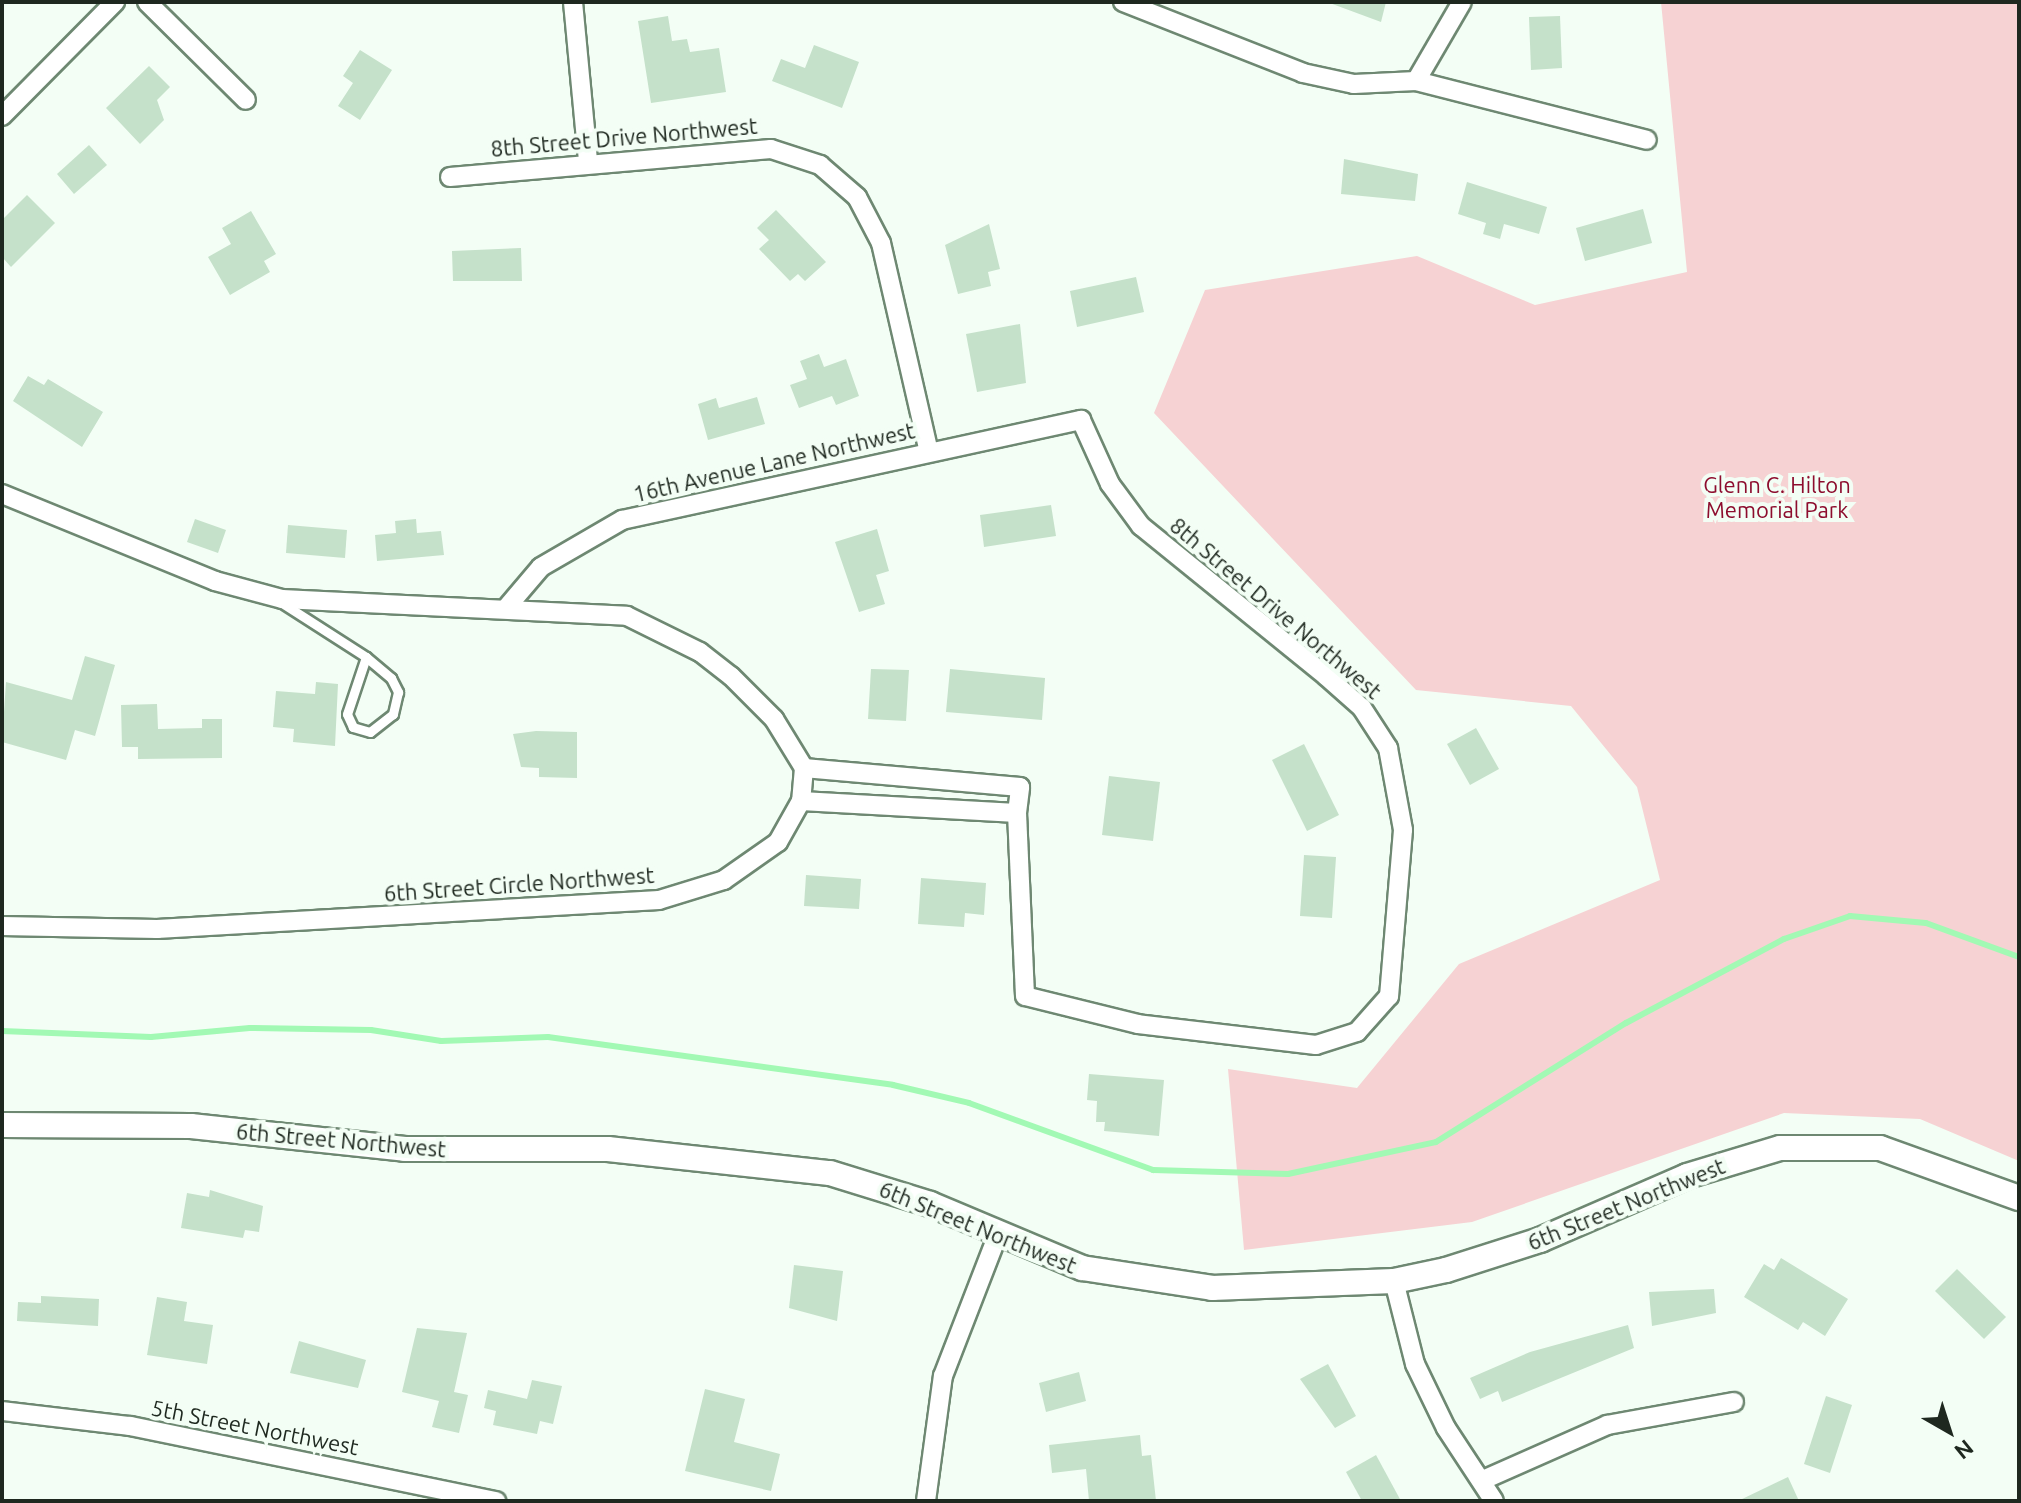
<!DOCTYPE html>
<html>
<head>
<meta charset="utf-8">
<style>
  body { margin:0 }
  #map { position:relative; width:2021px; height:1503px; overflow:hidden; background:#f3fef5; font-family:Ubuntu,sans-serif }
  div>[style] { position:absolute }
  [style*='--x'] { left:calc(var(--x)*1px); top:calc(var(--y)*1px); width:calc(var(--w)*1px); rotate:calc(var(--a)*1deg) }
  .green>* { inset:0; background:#f6d2d3 }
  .stream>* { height:6px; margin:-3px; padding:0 3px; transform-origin:3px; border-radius:3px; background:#a2f9b4 }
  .building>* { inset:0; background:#c5e1ca }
  .roads { filter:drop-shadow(2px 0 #6e8872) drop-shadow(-2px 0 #6e8872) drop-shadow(0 2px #6e8872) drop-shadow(0 -2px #6e8872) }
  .lane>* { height:9px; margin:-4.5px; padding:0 4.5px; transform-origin:4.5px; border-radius:4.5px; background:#fff }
  .street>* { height:18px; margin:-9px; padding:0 9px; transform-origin:9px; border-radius:9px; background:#fff }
  .secondary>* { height:24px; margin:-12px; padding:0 12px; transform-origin:12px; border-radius:12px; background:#fff }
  span { translate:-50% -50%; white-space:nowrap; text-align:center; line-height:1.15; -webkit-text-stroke:8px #f3fef5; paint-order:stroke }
  .street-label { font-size:22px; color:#1e281f }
  .park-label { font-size:22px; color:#8d0d2e }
  .frame { position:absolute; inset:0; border:4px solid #1e281f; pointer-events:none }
  .north { position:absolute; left:1909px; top:1391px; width:80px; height:80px; -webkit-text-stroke:6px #f3fef5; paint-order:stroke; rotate:141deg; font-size:22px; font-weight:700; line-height:32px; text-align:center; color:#1e281f }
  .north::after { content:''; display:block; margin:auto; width:28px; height:36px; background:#1e281f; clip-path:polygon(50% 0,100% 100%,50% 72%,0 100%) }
</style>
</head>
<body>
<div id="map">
  <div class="green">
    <div style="clip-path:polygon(1661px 2px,2019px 2px,2019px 1161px,1920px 1119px,1784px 1113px,1472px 1222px,1244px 1250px,1228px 1069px,1357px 1088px,1459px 964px,1660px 880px,1637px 787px,1571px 706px,1416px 690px,1154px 413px,1205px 290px,1417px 256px,1535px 305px,1687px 272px)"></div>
  </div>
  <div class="stream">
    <div style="--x:2;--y:1031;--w:149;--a:2.3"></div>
    <div style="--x:151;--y:1037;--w:99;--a:-5.2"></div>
    <div style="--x:250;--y:1028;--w:121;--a:0.9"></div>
    <div style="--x:371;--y:1030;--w:71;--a:8.9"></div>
    <div style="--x:441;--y:1041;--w:107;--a:-2.1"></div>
    <div style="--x:548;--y:1037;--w:348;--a:7.9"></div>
    <div style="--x:893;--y:1085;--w:78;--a:13.3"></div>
    <div style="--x:969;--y:1103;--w:196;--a:20"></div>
    <div style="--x:1153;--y:1170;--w:135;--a:1.7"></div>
    <div style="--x:1288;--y:1174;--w:151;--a:-12.2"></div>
    <div style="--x:1436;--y:1142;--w:224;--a:-32.1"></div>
    <div style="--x:1626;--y:1023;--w:179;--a:-28"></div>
    <div style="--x:1784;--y:939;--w:70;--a:-19.2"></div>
    <div style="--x:1850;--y:916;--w:76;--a:5.3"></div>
    <div style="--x:1926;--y:923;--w:99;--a:20.1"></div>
  </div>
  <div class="building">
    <div style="clip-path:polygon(1327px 2px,1386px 2px,1381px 22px)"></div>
    <div style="clip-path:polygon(668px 16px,672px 41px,687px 39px,690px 52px,719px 48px,726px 92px,651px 103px,638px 21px)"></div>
    <div style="clip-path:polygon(1560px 16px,1562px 68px,1531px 70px,1529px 17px)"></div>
    <div style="clip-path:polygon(814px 45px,859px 62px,842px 108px,772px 81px,781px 59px,805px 68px)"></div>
    <div style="clip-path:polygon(360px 50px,392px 70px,360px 120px,338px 106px,353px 83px,343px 76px)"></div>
    <div style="clip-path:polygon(149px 66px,170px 87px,157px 100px,164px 120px,140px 144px,106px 108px)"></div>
    <div style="clip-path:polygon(89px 145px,107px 165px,74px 194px,57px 174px)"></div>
    <div style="clip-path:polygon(1344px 159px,1418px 174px,1415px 201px,1341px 194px)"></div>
    <div style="clip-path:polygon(1467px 182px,1547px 207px,1539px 234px,1504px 224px,1500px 239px,1483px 234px,1486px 223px,1458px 214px)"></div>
    <div style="clip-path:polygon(27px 195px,55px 223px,11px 267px,2px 257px,2px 220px)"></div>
    <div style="clip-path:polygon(1643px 209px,1652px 243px,1585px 261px,1576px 228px)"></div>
    <div style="clip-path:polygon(776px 210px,826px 262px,805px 281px,798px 274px,790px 281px,759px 249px,769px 240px,757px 228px)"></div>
    <div style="clip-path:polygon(251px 211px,276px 254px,264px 261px,270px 272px,230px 295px,208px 257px,231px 244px,222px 228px)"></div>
    <div style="clip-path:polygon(989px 224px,1000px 269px,988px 272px,991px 286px,958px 294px,945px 245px)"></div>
    <div style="clip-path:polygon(521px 248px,522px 281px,453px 281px,452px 251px)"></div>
    <div style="clip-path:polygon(1136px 277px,1144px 312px,1077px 327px,1070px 291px)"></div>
    <div style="clip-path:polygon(1020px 324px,1026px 383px,977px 392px,966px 334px)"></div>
    <div style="clip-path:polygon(819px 354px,824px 367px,846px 359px,859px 396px,836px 405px,832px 396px,799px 408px,790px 385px,807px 379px,800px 361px)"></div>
    <div style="clip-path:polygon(28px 376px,44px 385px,48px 379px,103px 412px,82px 447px,13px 401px)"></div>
    <div style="clip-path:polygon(757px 397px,765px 424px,708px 440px,698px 404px,716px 398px,719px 408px)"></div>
    <div style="clip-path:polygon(1051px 505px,1056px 536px,984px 547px,980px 515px)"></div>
    <div style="clip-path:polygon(195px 519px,226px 530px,218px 553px,187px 542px)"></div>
    <div style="clip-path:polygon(416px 519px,417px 533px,441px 531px,444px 555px,377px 561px,375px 535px,396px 533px,395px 521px)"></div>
    <div style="clip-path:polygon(288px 525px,347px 530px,345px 558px,286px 553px)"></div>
    <div style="clip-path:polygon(877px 529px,889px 571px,876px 575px,885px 604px,859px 612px,835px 542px)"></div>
    <div style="clip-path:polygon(85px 656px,115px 665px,95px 736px,75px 730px,66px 760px,2px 742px,6px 682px,72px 700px)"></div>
    <div style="clip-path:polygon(871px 669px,909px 670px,906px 721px,868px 719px)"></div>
    <div style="clip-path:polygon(950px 669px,1045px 678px,1042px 720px,946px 712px)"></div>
    <div style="clip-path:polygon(316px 682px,338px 684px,335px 746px,293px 742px,294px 729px,273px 727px,276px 691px,315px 694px)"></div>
    <div style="clip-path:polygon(157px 704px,158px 729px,202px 728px,202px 719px,222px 719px,222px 758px,138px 759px,138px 747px,122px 747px,121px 705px)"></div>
    <div style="clip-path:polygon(1476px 728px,1499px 769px,1470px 785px,1447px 744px)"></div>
    <div style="clip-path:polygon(536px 731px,577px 732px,577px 778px,539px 777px,539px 768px,521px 767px,513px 734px)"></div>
    <div style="clip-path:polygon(1304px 744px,1339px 815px,1307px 831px,1272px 760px)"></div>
    <div style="clip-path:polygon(1109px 776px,1160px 782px,1153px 841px,1102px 835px)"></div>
    <div style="clip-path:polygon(1304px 855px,1336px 857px,1332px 918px,1300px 916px)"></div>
    <div style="clip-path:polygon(806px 875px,861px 879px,859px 909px,804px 906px)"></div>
    <div style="clip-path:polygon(921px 878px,986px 883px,984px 915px,965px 913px,964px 927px,918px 924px)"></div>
    <div style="clip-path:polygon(1089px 1074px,1164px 1080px,1159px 1136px,1104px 1131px,1105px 1122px,1096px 1122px,1097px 1101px,1087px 1100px)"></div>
    <div style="clip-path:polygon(210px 1190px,263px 1206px,259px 1232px,245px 1230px,243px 1238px,181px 1228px,187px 1193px,209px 1197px)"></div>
    <div style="clip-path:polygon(1781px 1258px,1848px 1299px,1825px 1336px,1803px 1322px,1798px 1330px,1744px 1297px,1764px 1264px,1774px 1270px)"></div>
    <div style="clip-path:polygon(794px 1265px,843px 1271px,837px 1321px,789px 1308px)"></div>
    <div style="clip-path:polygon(1957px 1269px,2006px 1317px,1984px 1339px,1935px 1291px)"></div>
    <div style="clip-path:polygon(1714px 1289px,1716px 1313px,1652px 1326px,1649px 1292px)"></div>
    <div style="clip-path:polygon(41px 1296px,99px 1299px,98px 1326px,17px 1321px,18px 1302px,41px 1303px)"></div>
    <div style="clip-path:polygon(157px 1297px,187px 1302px,184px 1321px,213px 1325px,207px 1364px,147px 1355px)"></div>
    <div style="clip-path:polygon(1628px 1325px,1634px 1348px,1502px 1402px,1498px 1391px,1480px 1399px,1470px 1378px,1530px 1352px)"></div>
    <div style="clip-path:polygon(417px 1328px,467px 1333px,454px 1392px,468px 1395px,459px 1433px,432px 1427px,439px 1401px,402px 1392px)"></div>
    <div style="clip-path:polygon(299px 1341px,366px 1360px,358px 1388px,290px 1373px)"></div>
    <div style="clip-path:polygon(1328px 1364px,1356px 1416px,1335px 1428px,1300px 1379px)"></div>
    <div style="clip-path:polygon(1079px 1372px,1086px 1401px,1046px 1412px,1039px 1383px)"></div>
    <div style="clip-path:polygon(532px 1380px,562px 1386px,553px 1424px,540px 1421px,537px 1434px,493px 1425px,496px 1411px,484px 1408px,488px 1390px,527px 1399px)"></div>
    <div style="clip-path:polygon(705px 1389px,745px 1399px,734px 1442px,780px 1454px,771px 1491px,685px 1471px)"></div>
    <div style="clip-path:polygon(1826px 1396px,1852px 1405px,1830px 1473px,1804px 1464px)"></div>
    <div style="clip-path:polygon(1140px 1435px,1142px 1456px,1151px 1455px,1156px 1501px,1089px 1501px,1086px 1469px,1052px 1473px,1049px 1445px)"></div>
    <div style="clip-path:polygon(1376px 1455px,1401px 1501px,1362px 1501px,1346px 1472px)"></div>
    <div style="clip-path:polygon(1788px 1477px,1799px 1501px,1738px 1501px)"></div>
  </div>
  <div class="roads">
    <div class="lane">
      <div style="--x:282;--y:603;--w:100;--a:32.7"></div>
      <div style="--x:366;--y:657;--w:33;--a:40"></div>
      <div style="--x:391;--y:678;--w:16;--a:63"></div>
      <div style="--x:398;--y:692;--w:23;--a:103"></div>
      <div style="--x:393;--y:714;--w:29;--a:142"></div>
      <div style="--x:370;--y:732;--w:18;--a:-164"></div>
      <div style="--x:353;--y:727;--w:14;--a:-115"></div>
      <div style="--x:347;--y:714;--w:60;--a:-71.6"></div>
    </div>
    <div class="street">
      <div style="--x:147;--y:2;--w:139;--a:44.7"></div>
      <div style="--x:573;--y:2;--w:161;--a:84.6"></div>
      <div style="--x:1123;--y:2;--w:193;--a:21.5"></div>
      <div style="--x:1303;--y:73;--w:52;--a:12.2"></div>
      <div style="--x:1354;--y:84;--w:62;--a:-2.8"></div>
      <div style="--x:1416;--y:81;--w:238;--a:14.3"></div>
      <div style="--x:1416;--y:81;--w:91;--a:-59.8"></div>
      <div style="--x:2;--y:116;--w:161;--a:-45.3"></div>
      <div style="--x:450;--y:177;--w:322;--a:-5"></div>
      <div style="--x:771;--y:149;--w:52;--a:18.1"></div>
      <div style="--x:820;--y:165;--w:49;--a:40.9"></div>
      <div style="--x:857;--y:197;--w:52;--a:62.4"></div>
      <div style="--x:881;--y:243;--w:214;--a:77.1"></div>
      <div style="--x:2;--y:494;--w:230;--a:22.2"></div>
      <div style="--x:215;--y:581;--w:69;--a:15"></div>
      <div style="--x:282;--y:599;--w:345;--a:2.8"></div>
      <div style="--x:627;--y:616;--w:81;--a:26.3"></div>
      <div style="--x:700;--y:652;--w:39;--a:38"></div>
      <div style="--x:731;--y:676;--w:61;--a:45"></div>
      <div style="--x:774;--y:719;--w:57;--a:58.5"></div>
      <div style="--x:804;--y:768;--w:33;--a:95"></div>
      <div style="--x:801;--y:801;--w:47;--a:119.3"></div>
      <div style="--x:778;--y:842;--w:66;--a:144.9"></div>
      <div style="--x:724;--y:880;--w:68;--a:162.9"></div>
      <div style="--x:659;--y:900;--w:503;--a:176.69"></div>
      <div style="--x:157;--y:929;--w:155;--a:-178.9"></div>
      <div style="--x:507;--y:607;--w:52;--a:-49.6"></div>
      <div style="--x:541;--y:567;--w:94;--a:-30.1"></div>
      <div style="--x:622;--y:520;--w:470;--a:-12.3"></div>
      <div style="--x:1081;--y:420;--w:70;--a:65.6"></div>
      <div style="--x:1110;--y:484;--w:52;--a:53.6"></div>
      <div style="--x:1141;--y:526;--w:238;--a:39"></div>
      <div style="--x:1326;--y:676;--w:48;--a:41.6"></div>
      <div style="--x:1362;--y:708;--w:48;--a:57"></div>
      <div style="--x:1388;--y:748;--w:83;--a:79.6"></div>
      <div style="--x:1403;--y:830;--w:167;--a:94.8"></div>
      <div style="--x:1389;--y:996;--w:48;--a:131.6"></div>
      <div style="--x:1357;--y:1032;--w:43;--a:162.4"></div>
      <div style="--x:1316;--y:1045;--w:179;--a:-173.3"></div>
      <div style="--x:1138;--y:1024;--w:116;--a:-166.1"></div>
      <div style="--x:1025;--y:996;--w:183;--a:-92.5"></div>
      <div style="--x:801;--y:801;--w:216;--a:3.2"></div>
      <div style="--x:1017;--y:813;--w:26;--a:-83"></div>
      <div style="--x:1020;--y:787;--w:217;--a:-175"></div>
      <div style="--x:1394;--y:1281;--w:86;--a:75.8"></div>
      <div style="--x:1415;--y:1364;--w:71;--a:64.2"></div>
      <div style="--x:1446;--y:1428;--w:87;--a:56.7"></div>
      <div style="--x:2;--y:1411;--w:129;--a:6.7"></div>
      <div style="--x:130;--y:1426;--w:374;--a:11.6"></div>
      <div style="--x:1483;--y:1480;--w:136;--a:-23.9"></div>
      <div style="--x:1607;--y:1425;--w:129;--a:-10.3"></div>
      <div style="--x:926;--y:1501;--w:126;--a:-82.3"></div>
      <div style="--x:943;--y:1376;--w:152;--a:-68.8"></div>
    </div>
    <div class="secondary">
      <div style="--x:2;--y:1125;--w:189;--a:0.3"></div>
      <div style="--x:191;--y:1126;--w:215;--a:6.1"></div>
      <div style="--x:405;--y:1149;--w:203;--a:0"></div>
      <div style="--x:608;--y:1149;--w:223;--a:6.2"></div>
      <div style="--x:830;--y:1173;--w:105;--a:17.2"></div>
      <div style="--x:930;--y:1204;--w:165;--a:22.8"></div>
      <div style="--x:1082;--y:1268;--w:132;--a:8.7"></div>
      <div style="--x:1212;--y:1288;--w:182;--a:-2.2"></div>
      <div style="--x:1394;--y:1281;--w:53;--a:-11.9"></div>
      <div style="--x:1446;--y:1270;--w:99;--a:-17.7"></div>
      <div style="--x:1540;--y:1240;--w:160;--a:-23.5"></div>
      <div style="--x:1687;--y:1176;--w:97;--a:-16.8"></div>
      <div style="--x:1780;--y:1148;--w:100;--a:0"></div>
      <div style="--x:1880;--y:1148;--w:148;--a:19.8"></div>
    </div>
  </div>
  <div class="street-label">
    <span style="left:624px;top:137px;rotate:-5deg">8th Street Drive Northwest</span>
    <span style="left:774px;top:462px;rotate:-13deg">16th Avenue Lane Northwest</span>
    <span style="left:1276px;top:608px;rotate:40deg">8th Street Drive Northwest</span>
    <span style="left:519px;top:884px;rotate:-4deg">6th Street Circle Northwest</span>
    <span style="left:341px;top:1140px;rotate:5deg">6th Street Northwest</span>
    <span style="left:1626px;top:1204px;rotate:-22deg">6th Street Northwest</span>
    <span style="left:978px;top:1227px;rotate:22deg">6th Street Northwest</span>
    <span style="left:255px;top:1427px;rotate:11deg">5th Street Northwest</span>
  </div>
  <div class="park-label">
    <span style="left:1777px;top:497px">Glenn C. Hilton<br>Memorial Park</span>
  </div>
  <div class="frame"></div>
  <div class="north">N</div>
</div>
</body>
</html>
